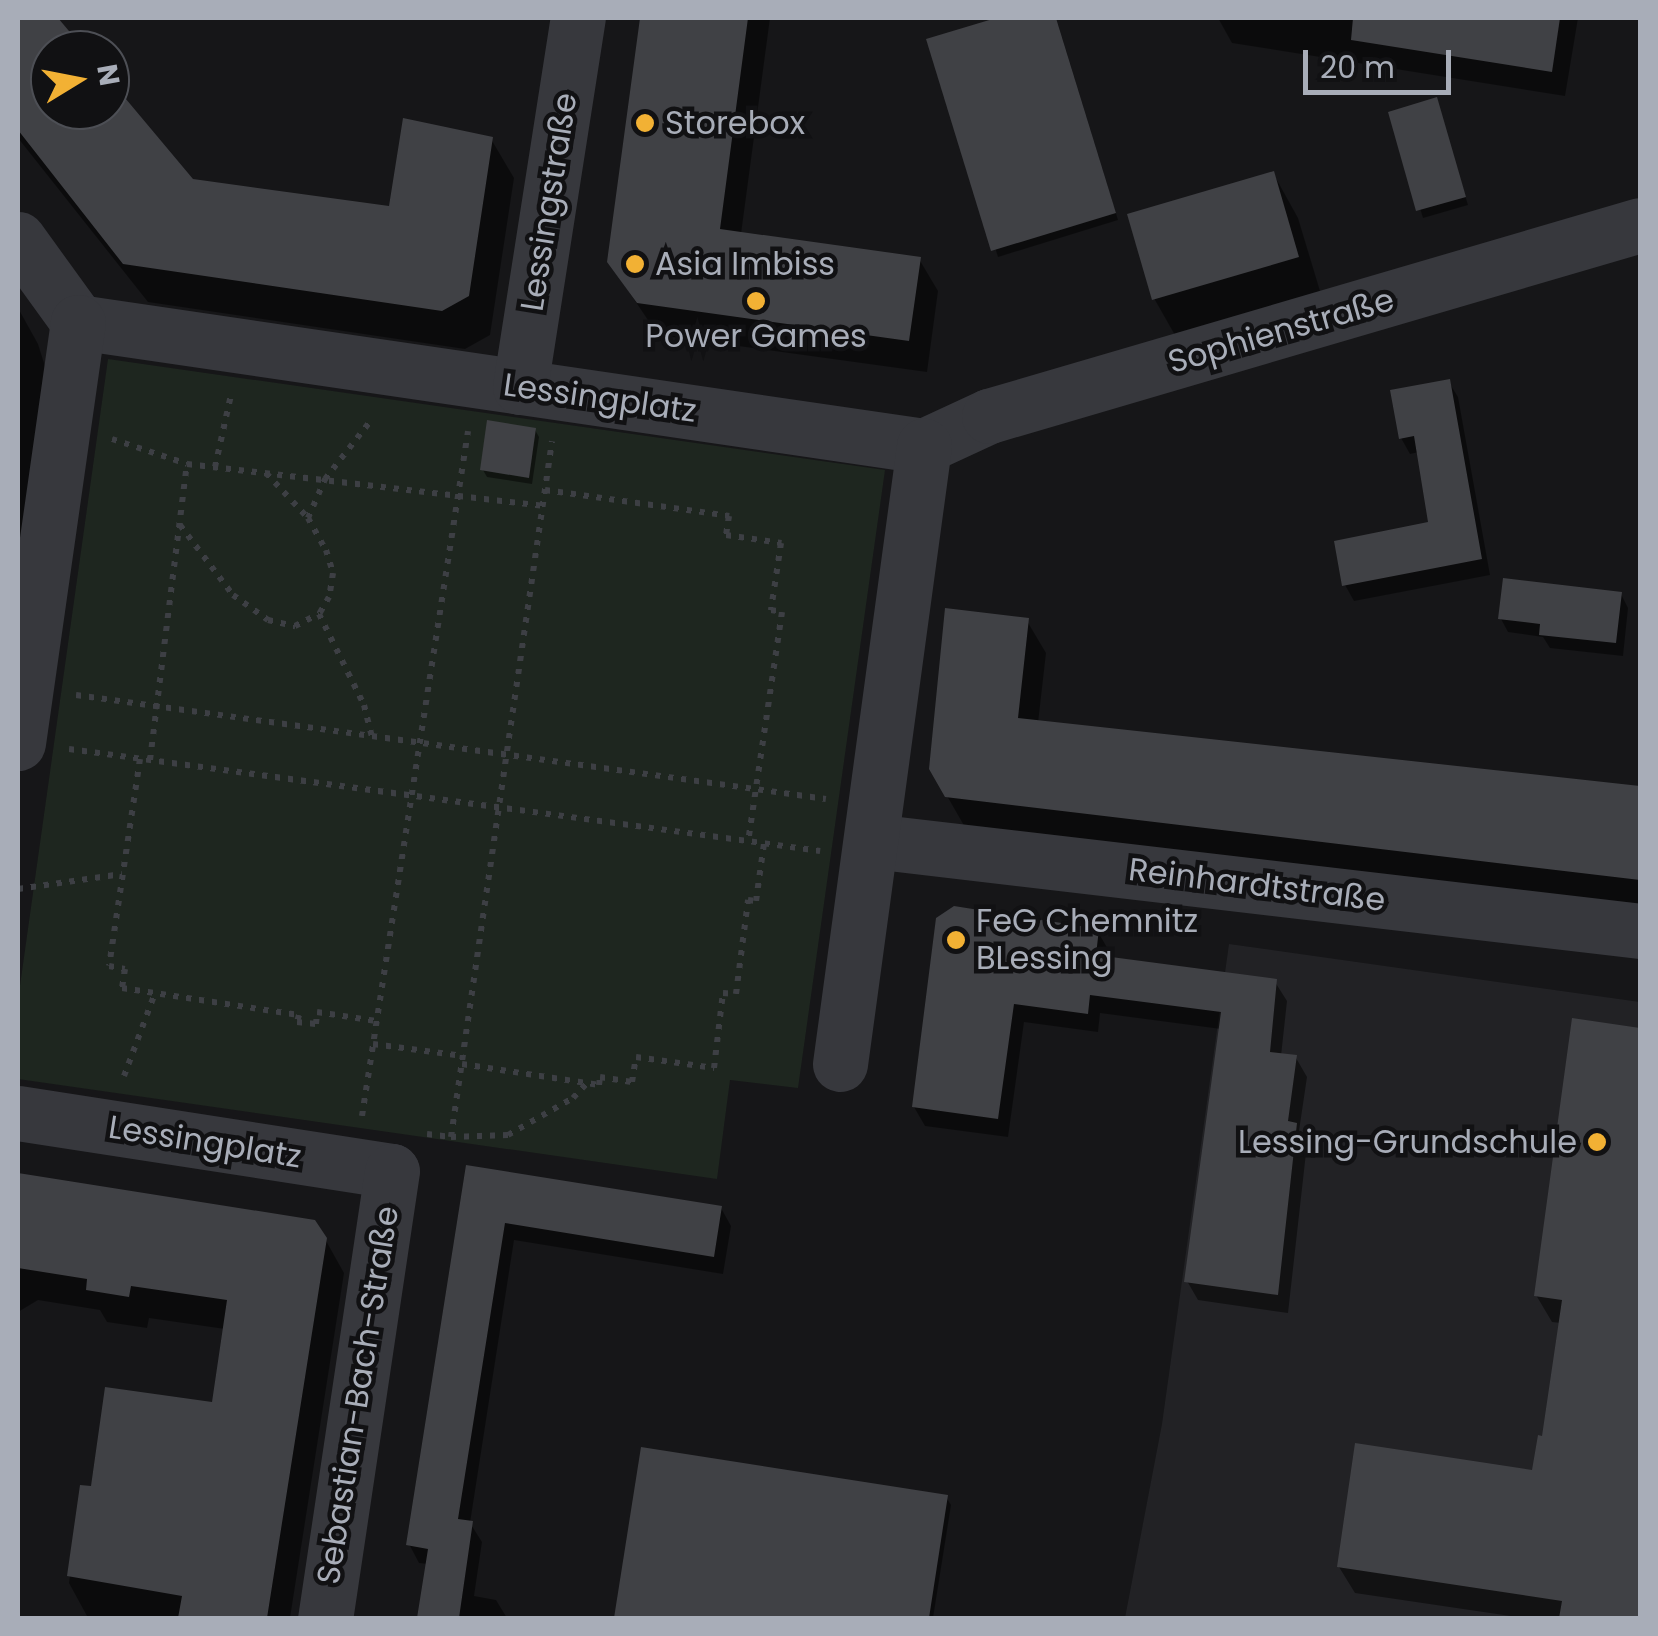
<!DOCTYPE html>
<html>
<head>
<meta charset="utf-8">
<style>
  body { margin:0 }
  #map { position:relative; width:1658px; height:1636px; overflow:hidden; background:#161618; font-family:Poppins,sans-serif }
  div>[style] { position:absolute }
  [style*='--x'] { left:calc(var(--x)*1px); top:calc(var(--y)*1px); width:calc(var(--w)*1px); rotate:calc(var(--a)*1deg) }
  .built>* { inset:0; background:#222225 }
  .green>* { inset:0; background:#1e261f }
  .shadow>* { inset:0; background:#0007 }
  .building>* { inset:0; background:#404145 }
  .path>* { height:6px; margin-top:-3px; transform-origin:0; background:repeating-linear-gradient(90deg,#3d3f44 0 5px,transparent 0 13px) }
  .minor>* { height:55px; margin:-27.5px; padding:0 27.5px; transform-origin:27.5px; border-radius:27.5px; background:#37383d }
  .dots>* { width:28px; height:28px; translate:-50% -50%; box-sizing:border-box; border:5px solid #111113; border-radius:50% }
  span { translate:-50% -50%; white-space:nowrap; text-align:center; line-height:1.15; -webkit-text-stroke:9px #111113; paint-order:stroke }
  .poi-label { font-size:32px; color:#a8adb8 }
  .left { translate:0 -50%; text-align:left }
  .right { translate:-100% -50%; text-align:right }
  .street-label { font-size:32px; color:#a8adb8 }
  .frame { position:absolute; inset:0; border:20px solid #a8adb8; pointer-events:none }
  .north { position:absolute; left:30px; top:30px; width:100px; height:100px; box-sizing:border-box; background:#111113; border:2px solid #4d4f55; border-radius:50%; rotate:80deg; font-size:28px; font-weight:700; line-height:40px; text-align:center; color:#a8adb8 }
  .north::after { content:''; display:block; margin:auto; width:35px; height:45px; background:#f2b134; clip-path:polygon(50% 0,100% 100%,50% 72%,0 100%) }
  .scale { position:absolute; left:1303px; top:50px; width:148px; height:45px; box-sizing:border-box; border:5px solid #a8adb8; border-top:0; padding-left:12px; font-size:30px; line-height:35px; white-space:nowrap; color:#a8adb8; -webkit-text-stroke:8px #111113; paint-order:stroke }
</style>
</head>
<body>
<div id="map">
  <div class="built">
    <div style="clip-path:polygon(1229px 944px,1640px 1002px,1640px 1618px,1125px 1618px,1162px 1424px)"></div>
  </div>
  <div class="green">
    <div style="clip-path:polygon(108px 359px,885px 470px,798px 1088px,730px 1080px,717px 1179px,18px 1079px,18px 1000px)"></div>
  </div>
  <div class="shadow">
    <div style="clip-path:polygon(18px 18px,55px 18px,82px 50px,50px 50px,50px 110px,110px 110px,110px 84px,192px 182px,391px 209px,491px 139px,514px 178px,490px 335px,465px 349px,148px 302px,18px 138px)"></div>
    <div style="clip-path:polygon(642px 18px,770px 18px,741px 234px,919px 259px,938px 291px,927px 372px,658px 335px,609px 262px)"></div>
    <div style="clip-path:polygon(1005px 18px,1056px 18px,1118px 220px,998px 257px,930px 40px)"></div>
    <div style="clip-path:polygon(1218px 18px,1578px 18px,1565px 96px,1232px 43px)"></div>
    <div style="clip-path:polygon(1436px 100px,1468px 205px,1423px 218px,1391px 113px)"></div>
    <div style="clip-path:polygon(1273px 173px,1298px 218px,1323px 301px,1180px 344px,1155px 300px,1130px 216px)"></div>
    <div style="clip-path:polygon(18px 308px,38px 344px,49px 379px,18px 622px)"></div>
    <div style="clip-path:polygon(1448px 381px,1458px 397px,1490px 575px,1354px 601px,1345px 585px,1430px 524px,1419px 452px,1410px 454px,1401px 438px)"></div>
    <div style="clip-path:polygon(535px 430px,539px 437px,532px 484px,487px 477px,483px 470px)"></div>
    <div style="clip-path:polygon(1621px 594px,1628px 608px,1623px 656px,1550px 648px,1543px 637px,1508px 632px,1501px 619px)"></div>
    <div style="clip-path:polygon(1027px 621px,1046px 653px,1038px 723px,1640px 789px,1640px 909px,966px 829px,931px 768px)"></div>
    <div style="clip-path:polygon(938px 920px,1098px 932px,1109px 951px,1108px 959px,1275px 982px,1287px 1001px,1281px 1056px,1296px 1058px,1307px 1077px,1299px 1131px,1307px 1144px,1288px 1313px,1198px 1300px,1187px 1281px,1221px 1029px,1100px 1013px,1098px 1032px,1024px 1022px,1008px 1137px,925px 1126px,914px 1107px)"></div>
    <div style="clip-path:polygon(1574px 1021px,1640px 1031px,1640px 1618px,1524px 1618px,1355px 1593px,1339px 1567px,1534px 1472px,1544px 1439px,1561px 1323px,1552px 1322px,1536px 1295px)"></div>
    <div style="clip-path:polygon(468px 1168px,721px 1208px,731px 1226px,723px 1274px,514px 1240px,470px 1523px,482px 1542px,474px 1596px,496px 1600px,507px 1618px,419px 1618px,428px 1564px,419px 1563px,409px 1544px)"></div>
    <div style="clip-path:polygon(18px 1176px,313px 1223px,325px 1239px,344px 1273px,290px 1618px,87px 1616px,69px 1583px,82px 1488px,93px 1489px,214px 1405px,225px 1329px,149px 1318px,147px 1328px,107px 1322px,100px 1310px,38px 1300px,18px 1312px)"></div>
    <div style="clip-path:polygon(643px 1449px,946px 1497px,951px 1505px,933px 1618px,616px 1618px)"></div>
  </div>
  <div class="building">
    <div style="clip-path:polygon(18px 18px,58px 18px,85px 50px,50px 50px,50px 110px,110px 110px,110px 80px,193px 179px,389px 206px,403px 118px,493px 137px,469px 296px,442px 311px,123px 264px,18px 130px)"></div>
    <div style="clip-path:polygon(640px 18px,748px 18px,720px 229px,921px 257px,909px 341px,637px 303px,607px 262px)"></div>
    <div style="clip-path:polygon(996px 18px,1056px 18px,1116px 213px,991px 251px,926px 39px)"></div>
    <div style="clip-path:polygon(1353px 18px,1560px 18px,1552px 72px,1351px 40px)"></div>
    <div style="clip-path:polygon(1437px 97px,1466px 197px,1416px 211px,1388px 112px)"></div>
    <div style="clip-path:polygon(1274px 171px,1299px 257px,1152px 300px,1127px 214px)"></div>
    <div style="clip-path:polygon(1450px 379px,1482px 559px,1342px 586px,1334px 541px,1428px 522px,1414px 436px,1399px 439px,1390px 390px)"></div>
    <div style="clip-path:polygon(487px 420px,536px 428px,529px 478px,480px 470px)"></div>
    <div style="clip-path:polygon(1503px 578px,1622px 592px,1616px 643px,1539px 635px,1540px 624px,1498px 619px)"></div>
    <div style="clip-path:polygon(945px 608px,1029px 618px,1018px 718px,1640px 786px,1640px 880px,945px 797px,929px 769px)"></div>
    <div style="clip-path:polygon(954px 906px,1099px 929px,1096px 955px,1277px 979px,1270px 1052px,1297px 1055px,1288px 1121px,1297px 1123px,1278px 1295px,1184px 1282px,1221px 1012px,1090px 995px,1088px 1014px,1014px 1004px,998px 1119px,912px 1107px,936px 918px)"></div>
    <div style="clip-path:polygon(1572px 1018px,1640px 1028px,1640px 1618px,1559px 1618px,1562px 1601px,1337px 1567px,1355px 1443px,1532px 1470px,1538px 1435px,1542px 1436px,1562px 1300px,1534px 1296px)"></div>
    <div style="clip-path:polygon(466px 1165px,722px 1206px,714px 1257px,505px 1223px,458px 1519px,473px 1521px,459px 1618px,417px 1618px,428px 1549px,406px 1545px)"></div>
    <div style="clip-path:polygon(18px 1173px,315px 1220px,327px 1238px,267px 1618px,178px 1618px,182px 1596px,67px 1576px,80px 1485px,91px 1486px,105px 1387px,212px 1402px,227px 1300px,131px 1286px,129px 1297px,86px 1290px,87px 1279px,18px 1268px)"></div>
    <div style="clip-path:polygon(641px 1447px,948px 1495px,929px 1618px,614px 1618px)"></div>
  </div>
  <div class="path">
    <div style="--x:112;--y:439;--w:79;--a:18.4"></div>
    <div style="--x:215;--y:467;--w:74;--a:-77.5"></div>
    <div style="--x:266;--y:473;--w:62;--a:47"></div>
    <div style="--x:308;--y:518;--w:37;--a:61"></div>
    <div style="--x:326;--y:550;--w:24;--a:73"></div>
    <div style="--x:333;--y:573;--w:24;--a:99"></div>
    <div style="--x:329;--y:597;--w:20;--a:120"></div>
    <div style="--x:319;--y:614;--w:102;--a:63.7"></div>
    <div style="--x:364;--y:705;--w:34;--a:76"></div>
    <div style="--x:545;--y:490;--w:186;--a:8"></div>
    <div style="--x:729;--y:516;--w:19;--a:99"></div>
    <div style="--x:726;--y:535;--w:56;--a:8.3"></div>
    <div style="--x:781;--y:543;--w:68;--a:98.5"></div>
    <div style="--x:771;--y:610;--w:11;--a:10"></div>
    <div style="--x:782;--y:612;--w:232;--a:98.4"></div>
    <div style="--x:308;--y:518;--w:43;--a:-66.4"></div>
    <div style="--x:325;--y:479;--w:76;--a:-51.9"></div>
    <div style="--x:180;--y:525;--w:88;--a:52.9"></div>
    <div style="--x:233;--y:595;--w:43;--a:35.5"></div>
    <div style="--x:268;--y:620;--w:28;--a:13"></div>
    <div style="--x:295;--y:626;--w:27;--a:-27"></div>
    <div style="--x:76;--y:695;--w:757;--a:7.89"></div>
    <div style="--x:69;--y:749;--w:758;--a:7.73"></div>
    <div style="--x:140;--y:759;--w:209;--a:98.5"></div>
    <div style="--x:109;--y:966;--w:16;--a:11"></div>
    <div style="--x:125;--y:969;--w:19;--a:99"></div>
    <div style="--x:122;--y:988;--w:179;--a:8.7"></div>
    <div style="--x:299;--y:1015;--w:7;--a:106"></div>
    <div style="--x:297;--y:1022;--w:19;--a:6"></div>
    <div style="--x:316;--y:1024;--w:12;--a:-85"></div>
    <div style="--x:317;--y:1012;--w:60;--a:8.7"></div>
    <div style="--x:150;--y:760;--w:298;--a:-82.9"></div>
    <div style="--x:187;--y:464;--w:358;--a:6.7"></div>
    <div style="--x:18;--y:889;--w:105;--a:-8.2"></div>
    <div style="--x:373;--y:1044;--w:91;--a:7.6"></div>
    <div style="--x:462;--y:1064;--w:139;--a:8.7"></div>
    <div style="--x:599;--y:1085;--w:8;--a:-83"></div>
    <div style="--x:600;--y:1077;--w:32;--a:9"></div>
    <div style="--x:632;--y:1082;--w:25;--a:-81"></div>
    <div style="--x:636;--y:1057;--w:79;--a:8"></div>
    <div style="--x:714;--y:1068;--w:76;--a:-83.2"></div>
    <div style="--x:723;--y:993;--w:13;--a:4"></div>
    <div style="--x:736;--y:994;--w:95;--a:-82.7"></div>
    <div style="--x:748;--y:900;--w:8;--a:7"></div>
    <div style="--x:756;--y:901;--w:59;--a:-82.1"></div>
    <div style="--x:124;--y:1076;--w:89;--a:-69.5"></div>
    <div style="--x:362;--y:1116;--w:693;--a:-81.2"></div>
    <div style="--x:427;--y:1134;--w:24;--a:7"></div>
    <div style="--x:451;--y:1137;--w:703;--a:-81.74"></div>
    <div style="--x:451;--y:1137;--w:57;--a:-2"></div>
    <div style="--x:508;--y:1135;--w:75;--a:-29.6"></div>
    <div style="--x:573;--y:1098;--w:19;--a:-47"></div>
  </div>
  <div class="minor">
    <div style="--x:18;--y:239;--w:102;--a:54.1"></div>
    <div style="--x:78;--y:322;--w:855;--a:8.34"></div>
    <div style="--x:520;--y:387;--w:374;--a:-81.1"></div>
    <div style="--x:924;--y:446;--w:72;--a:-24.8"></div>
    <div style="--x:989;--y:416;--w:678;--a:-16.35"></div>
    <div style="--x:18;--y:743;--w:425;--a:-81.9"></div>
    <div style="--x:872;--y:841;--w:773;--a:6.68"></div>
    <div style="--x:840;--y:1064;--w:624;--a:-82.26"></div>
    <div style="--x:18;--y:1113;--w:378;--a:8.8"></div>
    <div style="--x:392;--y:1171;--w:452;--a:98.5"></div>
  </div>
  <div class="dots">
    <div style="left:645px;top:123px;background:#f2b134"></div>
    <div style="left:635px;top:264px;background:#f2b134"></div>
    <div style="left:756px;top:301px;background:#f2b134"></div>
    <div style="left:956px;top:940px;background:#f2b134"></div>
    <div style="left:1597px;top:1142px;background:#f2b134"></div>
  </div>
  <div class="poi-label">
    <span class="left" style="left:665px;top:123px">Storebox</span>
    <span class="left" style="left:655px;top:264px">Asia Imbiss</span>
    <span style="left:756px;top:336px">Power Games</span>
    <span class="left" style="left:976px;top:940px">FeG Chemnitz<br>BLessing</span>
    <span class="right" style="left:1577px;top:1142px">Lessing-Grundschule</span>
  </div>
  <div class="street-label">
    <span style="left:549px;top:202px;rotate:-81deg">Lessingstraße</span>
    <span style="left:1281px;top:331px;rotate:-16deg">Sophienstraße</span>
    <span style="left:600px;top:398px;rotate:8deg">Lessingplatz</span>
    <span style="left:1257px;top:885px;rotate:7deg">Reinhardtstraße</span>
    <span style="left:205px;top:1142px;rotate:9deg">Lessingplatz</span>
    <span style="left:358px;top:1395px;rotate:-81deg">Sebastian-Bach-Straße</span>
  </div>
  <div class="frame"></div>
  <div class="north">N</div>
  <div class="scale">20 m</div>
</div>
</body>
</html>
